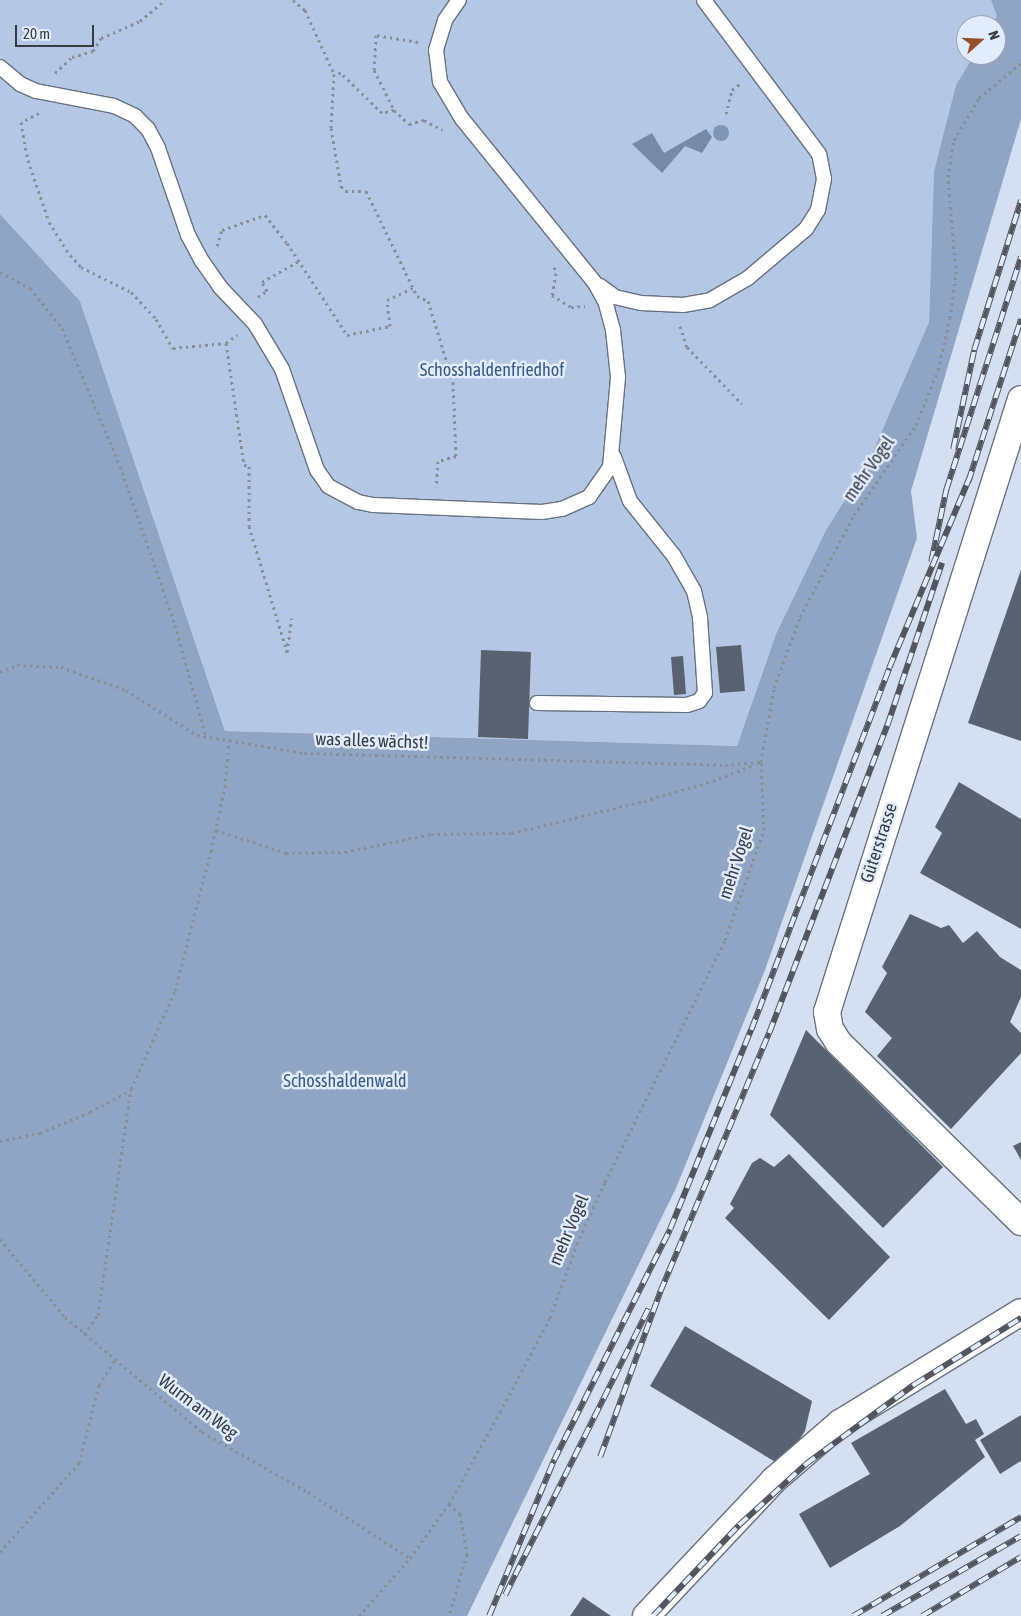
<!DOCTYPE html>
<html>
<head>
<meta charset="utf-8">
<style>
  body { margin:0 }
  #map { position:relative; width:1021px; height:1616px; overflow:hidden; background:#d4e0f1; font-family:"Asap Condensed",sans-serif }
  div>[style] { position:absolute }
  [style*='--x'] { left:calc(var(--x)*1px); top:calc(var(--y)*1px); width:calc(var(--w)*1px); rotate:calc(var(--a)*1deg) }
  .green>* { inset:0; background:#b4c8e6 }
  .forest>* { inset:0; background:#90a4c3 }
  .water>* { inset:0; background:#778ba9 }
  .building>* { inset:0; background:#586271 }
  .path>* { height:3px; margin-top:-1.5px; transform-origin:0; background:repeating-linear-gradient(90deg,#868e9a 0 2.5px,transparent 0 6.5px) }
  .roads { filter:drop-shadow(1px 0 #677181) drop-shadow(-1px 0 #677181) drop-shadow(0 1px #677181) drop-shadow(0 -1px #677181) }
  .service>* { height:14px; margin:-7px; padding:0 7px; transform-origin:7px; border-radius:7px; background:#fff }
  .minor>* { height:26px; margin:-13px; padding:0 13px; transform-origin:13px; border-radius:13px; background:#fff }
  .rail>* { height:5.5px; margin-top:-2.75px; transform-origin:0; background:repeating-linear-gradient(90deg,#e1edfe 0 11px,#51565f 0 22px); box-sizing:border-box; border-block:1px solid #51565f }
  .trees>* { width:16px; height:16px; margin:-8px; border-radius:50%; background:#7f95b5 }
  span { translate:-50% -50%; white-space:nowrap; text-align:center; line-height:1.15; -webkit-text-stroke:5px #e1edfe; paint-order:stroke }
  .park-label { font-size:18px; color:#3a5884 }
  .street-label { font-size:18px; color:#363a41 }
  .north { position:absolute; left:956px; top:15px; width:50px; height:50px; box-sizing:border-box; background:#e1edfe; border:1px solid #9da5b2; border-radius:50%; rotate:70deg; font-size:14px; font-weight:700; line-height:20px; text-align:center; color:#363a41 }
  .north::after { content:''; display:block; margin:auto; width:18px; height:22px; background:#965028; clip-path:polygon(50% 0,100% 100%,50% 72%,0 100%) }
  .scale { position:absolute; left:15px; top:25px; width:79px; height:22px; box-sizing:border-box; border:2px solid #363a41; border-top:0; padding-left:6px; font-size:15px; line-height:18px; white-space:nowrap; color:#363a41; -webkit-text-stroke:4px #e1edfe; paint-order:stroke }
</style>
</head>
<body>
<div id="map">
  <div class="green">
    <div style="clip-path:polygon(0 0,991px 0,998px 16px,992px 25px,966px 25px,966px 55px,974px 55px,956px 85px,934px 171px,929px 322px,868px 463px,826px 530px,776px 634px,737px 746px,225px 731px,80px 301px,0 214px)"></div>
  </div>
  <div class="forest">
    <div style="clip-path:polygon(991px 0,1021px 0,1021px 119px,911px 491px,917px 538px,765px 970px,676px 1188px,467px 1616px,0 1616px,0 214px,80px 301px,225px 731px,737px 746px,776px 634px,826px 530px,868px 463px,929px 322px,934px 171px,956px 85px,974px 55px,996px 55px,996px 25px,992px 25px,997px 16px)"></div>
  </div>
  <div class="water">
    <div style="clip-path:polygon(706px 129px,712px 137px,702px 153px,685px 146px,662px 173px,632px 144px,652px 133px,664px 153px)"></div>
  </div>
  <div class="building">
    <div style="clip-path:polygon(1021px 570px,1021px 741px,968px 723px)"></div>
    <div style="clip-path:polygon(741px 645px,745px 691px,720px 693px,716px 647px)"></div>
    <div style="clip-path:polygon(481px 650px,531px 652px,528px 739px,478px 737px)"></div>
    <div style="clip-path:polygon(683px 656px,686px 694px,674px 695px,671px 657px)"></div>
    <div style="clip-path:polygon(959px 782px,1021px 819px,1021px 929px,920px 873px,942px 833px,935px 827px)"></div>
    <div style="clip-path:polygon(910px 914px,941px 928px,949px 925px,963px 943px,977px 931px,1000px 957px,1021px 970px,1021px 997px,1010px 1022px,1021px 1033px,1021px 1053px,951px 1129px,877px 1056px,892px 1038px,865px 1012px,887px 973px,882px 967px)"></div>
    <div style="clip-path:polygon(806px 1030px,943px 1167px,883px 1228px,770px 1115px)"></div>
    <div style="clip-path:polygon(1021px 1142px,1021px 1160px,1013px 1146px)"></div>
    <div style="clip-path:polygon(789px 1154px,890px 1257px,829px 1320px,725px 1218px,734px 1208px,730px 1204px,752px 1163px,760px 1158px,774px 1167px)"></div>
    <div style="clip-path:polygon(685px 1326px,812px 1401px,805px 1431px,795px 1446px,777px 1463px,650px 1386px)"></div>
    <div style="clip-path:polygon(945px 1389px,966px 1424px,976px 1419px,984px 1434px,975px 1440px,985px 1457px,900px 1526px,830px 1568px,799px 1514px,870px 1474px,851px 1443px)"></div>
    <div style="clip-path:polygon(1021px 1415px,1021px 1461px,1000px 1474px,980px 1440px)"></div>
    <div style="clip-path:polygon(583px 1597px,611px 1616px,570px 1616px)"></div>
  </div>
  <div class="path">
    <div style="--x:293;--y:0;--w:16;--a:40"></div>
    <div style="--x:305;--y:10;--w:70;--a:65.6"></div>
    <div style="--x:418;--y:42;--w:43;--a:-170.5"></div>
    <div style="--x:376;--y:35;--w:35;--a:93"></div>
    <div style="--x:374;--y:70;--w:45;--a:63.4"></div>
    <div style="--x:394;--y:110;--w:12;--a:166"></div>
    <div style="--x:382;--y:113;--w:57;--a:-135.7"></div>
    <div style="--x:341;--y:73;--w:7;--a:172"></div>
    <div style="--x:334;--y:74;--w:54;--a:93.2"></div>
    <div style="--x:331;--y:128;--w:59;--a:80.2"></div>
    <div style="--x:341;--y:186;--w:6;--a:51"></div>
    <div style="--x:345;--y:191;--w:21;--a:0"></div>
    <div style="--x:366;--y:191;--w:117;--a:64.1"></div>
    <div style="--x:417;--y:296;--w:12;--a:24"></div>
    <div style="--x:428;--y:301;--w:85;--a:72.8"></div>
    <div style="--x:453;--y:382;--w:74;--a:87.7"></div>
    <div style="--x:456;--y:456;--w:19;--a:164"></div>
    <div style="--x:438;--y:461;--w:26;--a:94"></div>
    <div style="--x:55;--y:73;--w:23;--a:-43"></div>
    <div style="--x:72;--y:57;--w:22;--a:-16"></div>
    <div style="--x:93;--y:51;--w:15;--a:-58"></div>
    <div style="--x:101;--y:38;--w:43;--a:-23.6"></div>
    <div style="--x:140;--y:21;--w:33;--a:-40"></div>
    <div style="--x:394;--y:110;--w:21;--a:43"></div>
    <div style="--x:409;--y:124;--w:16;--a:-15"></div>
    <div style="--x:424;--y:120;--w:21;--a:28"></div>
    <div style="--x:39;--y:113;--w:20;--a:153"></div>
    <div style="--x:21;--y:122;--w:39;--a:80"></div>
    <div style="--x:28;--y:160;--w:65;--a:71.3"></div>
    <div style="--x:49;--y:222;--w:39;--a:58"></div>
    <div style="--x:70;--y:255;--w:16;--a:47"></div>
    <div style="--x:81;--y:267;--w:56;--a:26.6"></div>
    <div style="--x:131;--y:292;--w:37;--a:47"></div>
    <div style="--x:156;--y:319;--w:34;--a:60"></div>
    <div style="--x:173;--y:348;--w:53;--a:-5.4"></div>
    <div style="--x:226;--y:343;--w:14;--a:-36"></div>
    <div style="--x:726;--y:114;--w:25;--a:-76"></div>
    <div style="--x:732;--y:90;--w:11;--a:-38"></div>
    <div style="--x:217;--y:246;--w:17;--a:-73"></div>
    <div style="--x:222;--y:230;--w:46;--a:-19.2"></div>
    <div style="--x:265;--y:215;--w:36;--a:52"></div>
    <div style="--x:287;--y:243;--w:110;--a:56.9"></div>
    <div style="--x:347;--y:335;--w:44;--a:-11.8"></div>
    <div style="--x:390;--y:326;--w:26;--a:-97"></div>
    <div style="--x:387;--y:300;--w:29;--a:-25"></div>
    <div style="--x:554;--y:267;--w:6;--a:72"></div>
    <div style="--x:556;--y:273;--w:22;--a:100"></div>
    <div style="--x:552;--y:295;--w:22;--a:32"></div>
    <div style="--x:571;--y:307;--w:14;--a:-4"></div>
    <div style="--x:0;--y:272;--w:34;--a:28"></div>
    <div style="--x:30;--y:288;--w:51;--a:51.3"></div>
    <div style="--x:62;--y:328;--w:150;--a:67.2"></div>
    <div style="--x:120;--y:466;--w:168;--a:70.9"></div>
    <div style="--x:175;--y:625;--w:116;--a:74.5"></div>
    <div style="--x:258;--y:297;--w:11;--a:-34"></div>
    <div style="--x:267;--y:291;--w:10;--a:-119"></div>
    <div style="--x:262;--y:282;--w:43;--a:-29.6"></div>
    <div style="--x:680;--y:326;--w:22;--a:72"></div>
    <div style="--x:687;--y:347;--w:79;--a:46"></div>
    <div style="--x:226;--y:343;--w:123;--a:81.6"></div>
    <div style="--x:244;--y:465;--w:5;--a:11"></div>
    <div style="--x:249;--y:466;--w:60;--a:90"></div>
    <div style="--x:249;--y:526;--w:132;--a:73.2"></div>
    <div style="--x:287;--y:652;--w:34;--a:-82"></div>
    <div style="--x:0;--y:672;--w:18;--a:-22"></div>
    <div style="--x:17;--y:665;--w:44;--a:2.6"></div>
    <div style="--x:61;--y:667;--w:69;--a:19.5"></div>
    <div style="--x:126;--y:690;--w:84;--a:32.4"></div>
    <div style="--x:197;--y:735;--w:109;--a:9.5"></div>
    <div style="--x:304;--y:753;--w:421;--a:1.6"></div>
    <div style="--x:725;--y:765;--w:36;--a:-5"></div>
    <div style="--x:216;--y:830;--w:74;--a:18.2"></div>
    <div style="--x:286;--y:853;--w:59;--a:-1"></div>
    <div style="--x:345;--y:852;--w:88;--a:-11.8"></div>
    <div style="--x:431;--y:834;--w:81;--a:-0.7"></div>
    <div style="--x:512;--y:833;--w:136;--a:-13.6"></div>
    <div style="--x:644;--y:801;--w:72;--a:-16.2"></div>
    <div style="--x:713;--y:781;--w:46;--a:-21.6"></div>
    <div style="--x:0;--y:1141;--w:41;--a:-11.3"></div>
    <div style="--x:40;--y:1133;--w:54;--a:-22.8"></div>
    <div style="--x:90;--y:1112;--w:47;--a:-28.2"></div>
    <div style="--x:0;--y:1239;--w:102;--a:50.2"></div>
    <div style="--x:65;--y:1317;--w:179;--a:40"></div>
    <div style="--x:202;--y:1432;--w:122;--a:29.5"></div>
    <div style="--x:308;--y:1492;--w:121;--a:32.9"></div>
    <div style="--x:84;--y:1334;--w:24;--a:-54"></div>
    <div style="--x:98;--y:1315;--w:228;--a:-81.7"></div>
    <div style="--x:131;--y:1089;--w:107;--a:-65.8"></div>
    <div style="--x:175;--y:991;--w:145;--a:-75.6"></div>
    <div style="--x:211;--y:851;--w:66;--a:-77.7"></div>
    <div style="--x:225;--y:787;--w:47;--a:-85.1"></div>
    <div style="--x:449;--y:1504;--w:15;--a:42"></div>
    <div style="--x:460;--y:1514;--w:41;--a:80.1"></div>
    <div style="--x:467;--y:1554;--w:65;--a:106.2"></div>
    <div style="--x:0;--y:1552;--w:119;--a:-48.4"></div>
    <div style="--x:79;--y:1463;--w:81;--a:-75.6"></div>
    <div style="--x:99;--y:1385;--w:31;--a:-58"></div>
    <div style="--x:359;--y:1616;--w:77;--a:-48.7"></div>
    <div style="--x:410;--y:1558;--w:67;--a:-54.2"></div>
    <div style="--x:449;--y:1504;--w:105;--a:-61"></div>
    <div style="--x:500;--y:1412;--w:106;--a:-62"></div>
    <div style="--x:550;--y:1318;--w:79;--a:-70"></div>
    <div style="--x:577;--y:1244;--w:68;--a:-65.7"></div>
    <div style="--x:605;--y:1182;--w:270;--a:-63.6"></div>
    <div style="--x:725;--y:940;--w:117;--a:-70.5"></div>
    <div style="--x:764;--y:830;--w:68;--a:-92.5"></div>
    <div style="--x:761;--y:762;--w:75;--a:-80"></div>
    <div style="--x:774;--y:688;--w:76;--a:-69.9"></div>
    <div style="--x:800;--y:617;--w:115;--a:-62.1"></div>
    <div style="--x:854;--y:515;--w:109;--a:-55.4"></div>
    <div style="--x:916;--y:425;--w:59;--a:-68.2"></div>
    <div style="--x:938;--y:370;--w:53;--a:-77"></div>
    <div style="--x:950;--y:318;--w:44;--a:-82.2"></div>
    <div style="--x:956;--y:274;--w:97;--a:-94.7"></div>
    <div style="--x:948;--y:177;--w:37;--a:-81"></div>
    <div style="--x:954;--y:140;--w:49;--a:-59.2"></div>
    <div style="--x:979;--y:98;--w:55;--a:-39.8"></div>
  </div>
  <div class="roads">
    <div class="service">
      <div style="--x:0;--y:67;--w:26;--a:40"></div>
      <div style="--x:20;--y:84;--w:17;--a:24"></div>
      <div style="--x:36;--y:91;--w:79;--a:10.9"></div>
      <div style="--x:114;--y:106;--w:23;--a:25"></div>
      <div style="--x:135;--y:116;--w:18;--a:45"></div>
      <div style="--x:148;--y:129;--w:21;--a:62"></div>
      <div style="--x:158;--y:148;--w:92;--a:71"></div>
      <div style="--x:188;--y:235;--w:30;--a:62"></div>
      <div style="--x:202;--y:261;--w:32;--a:55"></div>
      <div style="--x:220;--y:287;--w:51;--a:46.6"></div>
      <div style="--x:255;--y:324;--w:52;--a:59"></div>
      <div style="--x:282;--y:369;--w:107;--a:70.9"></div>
      <div style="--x:317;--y:470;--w:19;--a:55"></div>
      <div style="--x:328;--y:486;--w:34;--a:28"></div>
      <div style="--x:358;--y:502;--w:16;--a:11"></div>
      <div style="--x:374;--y:505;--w:168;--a:2.4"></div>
      <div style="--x:542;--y:512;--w:20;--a:-9"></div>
      <div style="--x:562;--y:509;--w:30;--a:-24"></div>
      <div style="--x:589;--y:497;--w:37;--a:-55"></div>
      <div style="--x:610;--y:467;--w:90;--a:-84.9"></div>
      <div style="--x:618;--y:377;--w:47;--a:-96.1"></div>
      <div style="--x:613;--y:330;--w:28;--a:-105"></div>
      <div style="--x:606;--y:303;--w:23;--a:-119"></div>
      <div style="--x:595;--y:283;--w:211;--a:-129"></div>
      <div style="--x:462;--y:119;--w:43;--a:-120.7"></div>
      <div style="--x:440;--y:82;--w:32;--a:-97"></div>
      <div style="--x:436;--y:50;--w:31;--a:-73"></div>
      <div style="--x:445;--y:20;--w:24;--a:-55"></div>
      <div style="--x:600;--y:286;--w:19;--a:36"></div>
      <div style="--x:615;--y:297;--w:27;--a:13"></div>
      <div style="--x:641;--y:303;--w:42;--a:2.7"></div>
      <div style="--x:683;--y:305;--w:27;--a:-10"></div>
      <div style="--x:710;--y:300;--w:44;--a:-30.1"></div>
      <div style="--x:748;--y:278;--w:76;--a:-40.2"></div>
      <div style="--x:806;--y:229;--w:22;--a:-58"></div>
      <div style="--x:818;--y:210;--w:32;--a:-79"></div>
      <div style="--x:824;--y:179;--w:25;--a:-101"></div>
      <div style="--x:819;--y:154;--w:192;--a:-126.8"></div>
      <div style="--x:537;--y:703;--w:150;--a:0.8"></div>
      <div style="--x:687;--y:705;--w:13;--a:-18"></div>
      <div style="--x:699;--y:701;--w:10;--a:-53"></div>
      <div style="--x:705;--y:693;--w:76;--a:-93.8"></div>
      <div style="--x:700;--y:617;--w:27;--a:-103"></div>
      <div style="--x:694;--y:591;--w:40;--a:-119.7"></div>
      <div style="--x:674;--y:556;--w:70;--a:-128.7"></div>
      <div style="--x:630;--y:501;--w:47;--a:-110"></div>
    </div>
    <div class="minor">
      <div style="--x:1021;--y:399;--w:643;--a:107.56"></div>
      <div style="--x:827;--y:1012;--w:17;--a:80"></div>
      <div style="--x:830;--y:1029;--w:15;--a:58"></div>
      <div style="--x:838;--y:1042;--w:257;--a:44.5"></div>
      <div style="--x:646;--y:1616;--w:187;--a:-46.7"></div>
      <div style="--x:774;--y:1480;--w:87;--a:-40.8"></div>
      <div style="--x:840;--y:1423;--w:212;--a:-31.5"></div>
    </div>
  </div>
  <div class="rail">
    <div style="--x:953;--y:449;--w:101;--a:-78"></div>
    <div style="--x:974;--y:350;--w:157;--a:-72.6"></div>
    <div style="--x:968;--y:482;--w:171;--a:-72"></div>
    <div style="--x:931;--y:562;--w:74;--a:-78.2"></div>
    <div style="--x:946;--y:490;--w:245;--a:-72.2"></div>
    <div style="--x:600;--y:1457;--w:176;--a:-70"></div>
    <div style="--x:660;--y:1292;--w:281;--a:-67.2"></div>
    <div style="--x:769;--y:1033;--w:329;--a:-69"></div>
    <div style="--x:887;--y:726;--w:172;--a:-71.4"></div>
    <div style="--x:505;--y:1595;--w:320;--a:-63.4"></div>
    <div style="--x:489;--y:1616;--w:169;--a:-67.4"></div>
    <div style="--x:554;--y:1460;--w:258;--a:-63.3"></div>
    <div style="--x:670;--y:1229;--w:215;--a:-67.9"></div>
    <div style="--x:751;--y:1030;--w:387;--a:-69.1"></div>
    <div style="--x:889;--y:668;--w:208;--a:-67.1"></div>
    <div style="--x:653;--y:1616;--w:125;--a:-46.6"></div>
    <div style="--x:739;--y:1525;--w:91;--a:-42.3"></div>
    <div style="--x:806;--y:1464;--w:135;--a:-36.3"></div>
    <div style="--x:915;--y:1384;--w:125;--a:-31.9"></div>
    <div style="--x:853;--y:1616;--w:195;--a:-30.5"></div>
    <div style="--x:882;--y:1616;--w:160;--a:-29.9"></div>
    <div style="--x:922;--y:1616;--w:115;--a:-30.8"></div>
  </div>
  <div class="trees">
    <div style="left:721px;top:133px"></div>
  </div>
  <div class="park-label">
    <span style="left:492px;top:370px">Schosshaldenfriedhof</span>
    <span style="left:345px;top:1081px">Schosshaldenwald</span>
  </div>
  <div class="street-label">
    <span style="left:869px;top:469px;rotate:-55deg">mehr Vogel</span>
    <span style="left:372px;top:741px;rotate:2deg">was alles wächst!</span>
    <span style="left:879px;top:843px;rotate:-72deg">Güterstrasse</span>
    <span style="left:736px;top:863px;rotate:-72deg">mehr Vogel</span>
    <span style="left:569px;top:1230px;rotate:-67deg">mehr Vogel</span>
    <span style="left:198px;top:1407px;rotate:37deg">Wurm am Weg</span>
  </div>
  <div class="north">N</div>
  <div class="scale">20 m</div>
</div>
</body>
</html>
